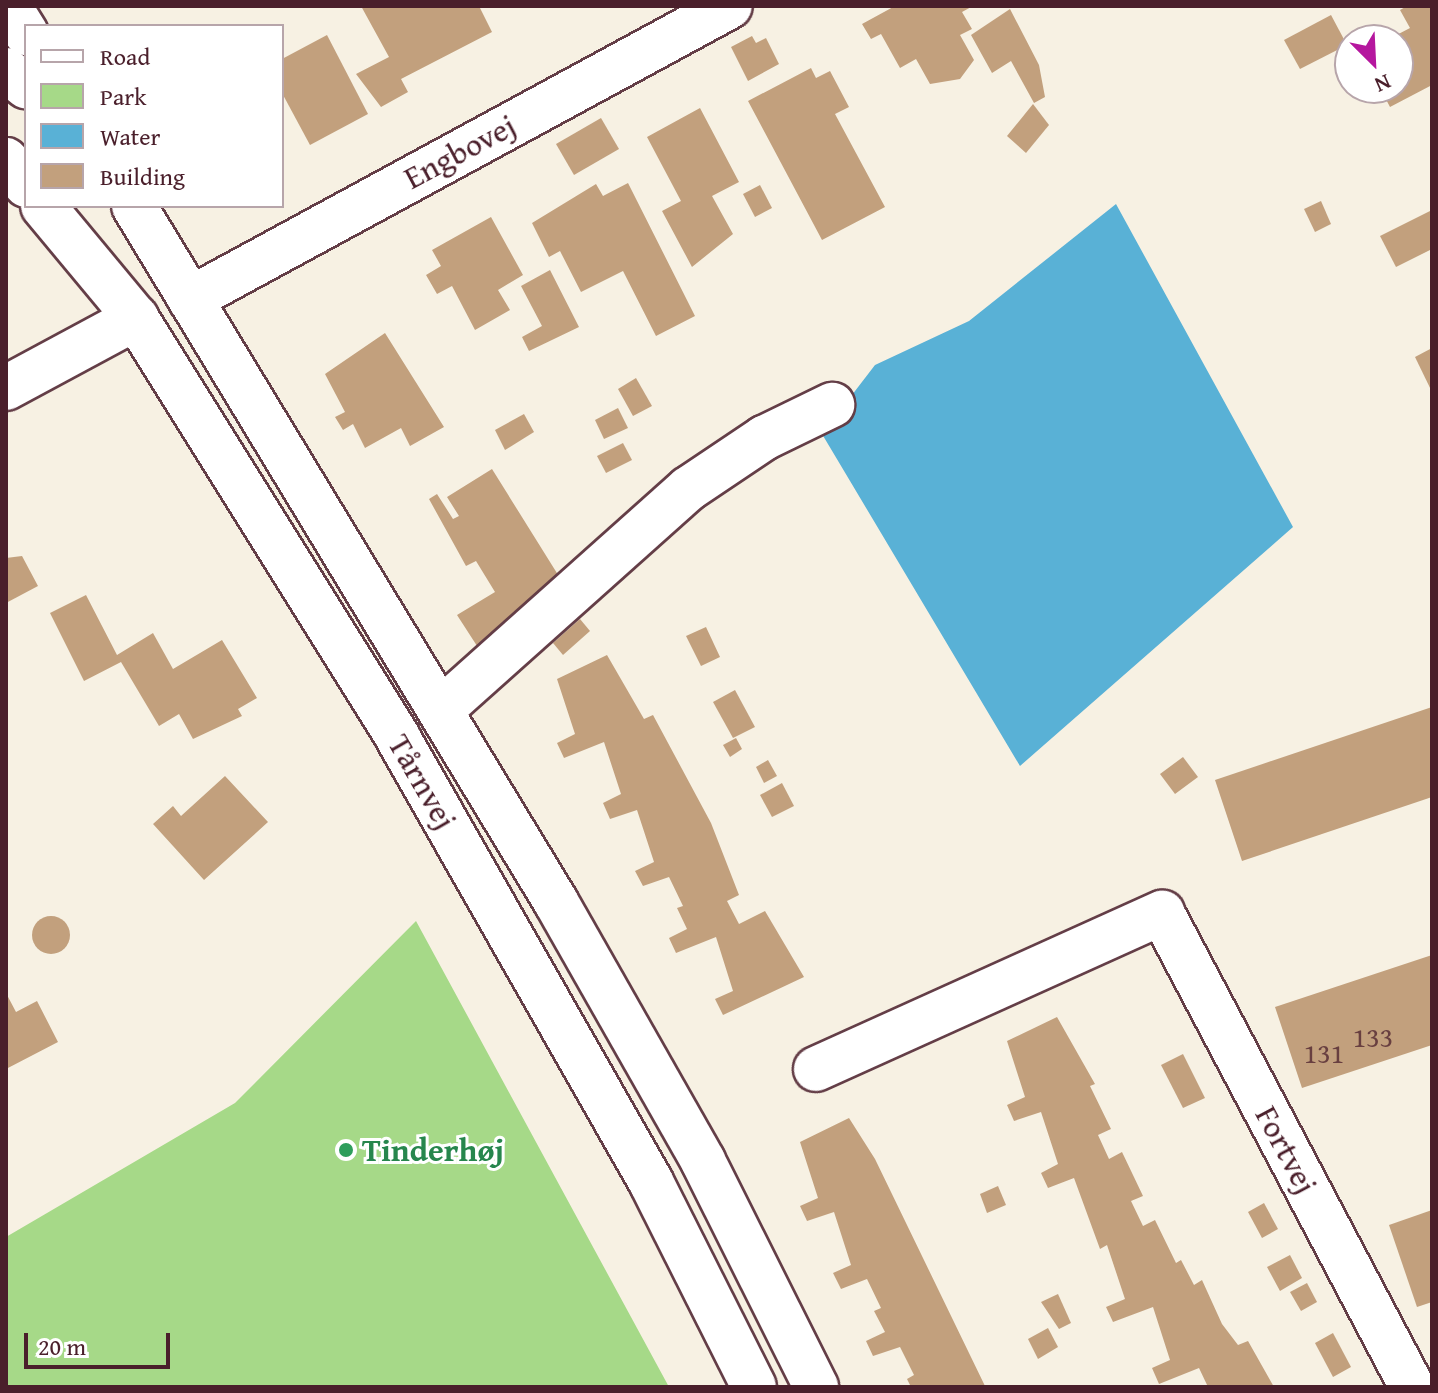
<!DOCTYPE html>
<html>
<head>
<meta charset="utf-8">
<style>
  body { margin:0 }
  #map { position:relative; width:1438px; height:1393px; overflow:hidden; background:#f7f1e3; font-family:"Gentium Book Plus",serif }
  div>[style] { position:absolute }
  [style*='--x'] { left:calc(var(--x)*1px); top:calc(var(--y)*1px); width:calc(var(--w)*1px); rotate:calc(var(--a)*1deg) }
  .green>* { inset:0; background:#a6d988 }
  .water>* { inset:0; background:#59b1d6 }
  .building>* { inset:0; background:#c2a07d }
  .round { border-radius:50% }
  .roads { filter:drop-shadow(2px 0 #643e47) drop-shadow(-2px 0 #643e47) drop-shadow(0 2px #643e47) drop-shadow(0 -2px #643e47) }
  .minor>* { height:44px; margin:-22px; padding:0 22px; transform-origin:22px; border-radius:22px; background:#fff }
  .dots>* { width:22px; height:22px; translate:-50% -50%; box-sizing:border-box; border:4px solid #fff; border-radius:50% }
  span { translate:-50% -50%; white-space:nowrap; text-align:center; line-height:1.15; -webkit-text-stroke:6px #fff; paint-order:stroke }
  .number-label { font-size:28px; color:#683f40 }
  .number-label span { -webkit-text-stroke-width:0 }
  .street-label { font-size:32px; color:#4a1f2b }
  .leisure-label { font-size:32px; color:#27864d; font-weight:700 }
  .left { translate:0 -50%; text-align:left }
  .frame { position:absolute; inset:0; border:8px solid #4a1f2b; pointer-events:none }
  .legend { position:absolute; left:24px; top:24px; width:260px; height:184px; box-sizing:border-box; background:#fff; border:2px solid #b7a5aa; margin:0; padding:10px 14px; list-style:none; font-size:24px; color:#4a1f2b }
  .legend li { display:flex; align-items:center; gap:16px; height:40px }
  .legend b { width:40px; border:2px solid #b7a5aa }
  .north { position:absolute; left:1334px; top:24px; width:80px; height:80px; box-sizing:border-box; background:#fff; border:2px solid #b7a5aa; border-radius:50%; rotate:156deg; font-size:22px; font-weight:700; line-height:32px; text-align:center; color:#4a1f2b }
  .north::after { content:''; display:block; margin:auto; width:28px; height:36px; background:#b5179e; clip-path:polygon(50% 0,100% 100%,50% 72%,0 100%) }
  .scale { position:absolute; left:24px; top:1333px; width:146px; height:36px; box-sizing:border-box; border:4px solid #4a1f2b; border-top:0; padding-left:10px; font-size:24px; line-height:28px; white-space:nowrap; color:#4a1f2b; -webkit-text-stroke:6px #fff; paint-order:stroke }
</style>
</head>
<body>
<div id="map">
  <div class="green">
    <div style="clip-path:polygon(416px 921px,669px 1387px,6px 1387px,6px 1237px,235px 1103px)"></div>
  </div>
  <div class="water">
    <div style="clip-path:polygon(1116px 204px,1293px 527px,1020px 766px,822px 434px,875px 365px,969px 321px)"></div>
  </div>
  <div class="building">
    <div style="clip-path:polygon(361px 6px,479px 6px,492px 32px,401px 79px,408px 92px,381px 107px,356px 74px,389px 57px)"></div>
    <div style="clip-path:polygon(895px 6px,973px 6px,962px 12px,972px 29px,960px 35px,974px 60px,960px 79px,930px 84px,916px 59px,900px 68px,881px 34px,871px 39px,862px 24px)"></div>
    <div style="clip-path:polygon(1407px 6px,1432px 6px,1432px 85px,1390px 107px,1380px 88px,1398px 88px,1398px 40px,1387px 40px,1410px 28px,1400px 10px)"></div>
    <div style="clip-path:polygon(1010px 9px,1039px 65px,1045px 97px,1034px 103px,1011px 61px,992px 73px,971px 35px)"></div>
    <div style="clip-path:polygon(1331px 15px,1347px 45px,1300px 69px,1284px 40px)"></div>
    <div style="clip-path:polygon(327px 35px,368px 114px,310px 145px,282px 93px,282px 59px)"></div>
    <div style="clip-path:polygon(752px 36px,756px 43px,766px 38px,779px 64px,748px 81px,731px 47px)"></div>
    <div style="clip-path:polygon(811px 68px,816px 78px,830px 71px,849px 107px,835px 114px,885px 207px,822px 240px,748px 101px)"></div>
    <div style="clip-path:polygon(1033px 104px,1049px 125px,1026px 153px,1007px 136px)"></div>
    <div style="clip-path:polygon(700px 108px,739px 182px,712px 196px,733px 234px,692px 267px,662px 211px,681px 201px,647px 137px)"></div>
    <div style="clip-path:polygon(601px 118px,619px 149px,574px 175px,556px 144px)"></div>
    <div style="clip-path:polygon(628px 183px,695px 316px,656px 336px,623px 271px,581px 292px,560px 251px,549px 257px,532px 223px,596px 184px,603px 196px)"></div>
    <div style="clip-path:polygon(760px 185px,772px 208px,755px 217px,743px 194px)"></div>
    <div style="clip-path:polygon(1321px 201px,1331px 224px,1315px 232px,1304px 209px)"></div>
    <div style="clip-path:polygon(1430px 211px,1432px 249px,1396px 267px,1380px 236px)"></div>
    <div style="clip-path:polygon(491px 217px,523px 275px,498px 290px,510px 310px,475px 330px,452px 286px,437px 294px,426px 275px,441px 266px,432px 250px)"></div>
    <div style="clip-path:polygon(550px 270px,579px 327px,529px 351px,522px 337px,542px 326px,521px 286px)"></div>
    <div style="clip-path:polygon(385px 333px,444px 427px,410px 446px,401px 428px,365px 448px,353px 424px,343px 430px,335px 417px,345px 412px,325px 374px)"></div>
    <div style="clip-path:polygon(1432px 348px,1432px 392px,1415px 357px)"></div>
    <div style="clip-path:polygon(636px 378px,652px 406px,633px 416px,618px 389px)"></div>
    <div style="clip-path:polygon(618px 408px,628px 428px,604px 439px,595px 420px)"></div>
    <div style="clip-path:polygon(524px 414px,534px 432px,505px 450px,495px 430px)"></div>
    <div style="clip-path:polygon(623px 443px,632px 460px,606px 473px,597px 456px)"></div>
    <div style="clip-path:polygon(492px 469px,560px 578px,479px 649px,457px 615px,495px 592px,476px 561px,466px 566px,429px 499px,437px 494px,453px 519px,459px 516px,447px 497px)"></div>
    <div style="clip-path:polygon(22px 556px,38px 586px,6px 603px,6px 558px)"></div>
    <div style="clip-path:polygon(86px 595px,117px 655px,153px 633px,173px 669px,222px 640px,257px 698px,238px 709px,242px 716px,193px 739px,179px 714px,159px 726px,121px 662px,84px 681px,50px 613px)"></div>
    <div style="clip-path:polygon(580px 619px,590px 631px,563px 655px,553px 643px)"></div>
    <div style="clip-path:polygon(706px 627px,720px 657px,701px 666px,686px 636px)"></div>
    <div style="clip-path:polygon(607px 655px,644px 719px,653px 715px,711px 823px,739px 895px,727px 901px,739px 924px,765px 911px,804px 977px,723px 1015px,715px 999px,733px 991px,716px 937px,676px 953px,669px 938px,687px 929px,677px 908px,683px 906px,669px 877px,643px 886px,635px 871px,654px 862px,637px 810px,610px 819px,603px 803px,621px 794px,604px 742px,564px 758px,557px 743px,575px 734px,557px 679px)"></div>
    <div style="clip-path:polygon(735px 690px,755px 727px,733px 738px,713px 702px)"></div>
    <div style="clip-path:polygon(1432px 707px,1432px 797px,1242px 861px,1215px 780px)"></div>
    <div style="clip-path:polygon(736px 738px,742px 749px,730px 757px,723px 745px)"></div>
    <div style="clip-path:polygon(1183px 757px,1198px 777px,1175px 794px,1160px 774px)"></div>
    <div style="clip-path:polygon(768px 760px,777px 776px,764px 783px,756px 767px)"></div>
    <div style="clip-path:polygon(225px 776px,268px 822px,204px 880px,153px 824px,173px 806px,181px 816px)"></div>
    <div style="clip-path:polygon(782px 783px,794px 806px,772px 817px,760px 795px)"></div>
    <div class="round" style="left:32px;top:916px;width:38px;height:38px"></div>
    <div style="clip-path:polygon(1432px 955px,1432px 1045px,1302px 1088px,1275px 1007px)"></div>
    <div style="clip-path:polygon(6px 993px,16px 1012px,37px 1001px,58px 1042px,6px 1069px)"></div>
    <div style="clip-path:polygon(1057px 1017px,1095px 1084px,1090px 1086px,1111px 1129px,1098px 1135px,1109px 1159px,1122px 1152px,1143px 1196px,1131px 1201px,1143px 1226px,1155px 1220px,1176px 1263px,1181px 1260px,1194px 1285px,1202px 1280px,1222px 1324px,1238px 1345px,1248px 1341px,1274px 1387px,1208px 1387px,1199px 1368px,1159px 1384px,1152px 1368px,1170px 1360px,1153px 1307px,1113px 1322px,1106px 1307px,1125px 1299px,1107px 1245px,1100px 1249px,1074px 1178px,1048px 1188px,1041px 1173px,1058px 1164px,1041px 1112px,1014px 1121px,1007px 1105px,1025px 1097px,1007px 1041px)"></div>
    <div style="clip-path:polygon(1183px 1054px,1205px 1098px,1183px 1108px,1161px 1065px)"></div>
    <div style="clip-path:polygon(849px 1118px,875px 1159px,985px 1386px,911px 1387px,907px 1379px,914px 1375px,900px 1347px,873px 1356px,866px 1341px,885px 1332px,874px 1311px,881px 1308px,867px 1279px,841px 1289px,833px 1273px,851px 1265px,834px 1212px,807px 1221px,800px 1206px,818px 1198px,800px 1142px)"></div>
    <div style="clip-path:polygon(998px 1186px,1006px 1205px,987px 1213px,980px 1194px)"></div>
    <div style="clip-path:polygon(1264px 1203px,1278px 1229px,1262px 1238px,1248px 1212px)"></div>
    <div style="clip-path:polygon(1432px 1210px,1432px 1302px,1417px 1307px,1389px 1225px)"></div>
    <div style="clip-path:polygon(1290px 1255px,1302px 1278px,1280px 1291px,1267px 1267px)"></div>
    <div style="clip-path:polygon(1307px 1283px,1317px 1302px,1301px 1311px,1290px 1292px)"></div>
    <div style="clip-path:polygon(1058px 1294px,1071px 1323px,1059px 1329px,1041px 1302px)"></div>
    <div style="clip-path:polygon(1048px 1328px,1058px 1347px,1038px 1359px,1028px 1339px)"></div>
    <div style="clip-path:polygon(1333px 1333px,1351px 1367px,1333px 1377px,1315px 1343px)"></div>
  </div>
  <div class="roads">
    <div class="minor">
      <div style="--x:9;--y:6;--w:32;--a:58"></div>
      <div style="--x:6;--y:70;--w:26;--a:39"></div>
      <div style="--x:6;--y:160;--w:32;--a:51"></div>
      <div style="--x:43;--y:206;--w:146;--a:50.3"></div>
      <div style="--x:136;--y:318;--w:495;--a:58"></div>
      <div style="--x:398;--y:738;--w:511;--a:60.32"></div>
      <div style="--x:651;--y:1182;--w:229;--a:63.3"></div>
      <div style="--x:134;--y:206;--w:814;--a:58.77"></div>
      <div style="--x:556;--y:902;--w:298;--a:60.4"></div>
      <div style="--x:703;--y:1161;--w:253;--a:63.4"></div>
      <div style="--x:190;--y:299;--w:614;--a:-28.48"></div>
      <div style="--x:6;--y:388;--w:148;--a:-28.3"></div>
      <div style="--x:443;--y:708;--w:329;--a:-41.8"></div>
      <div style="--x:688;--y:489;--w:92;--a:-33.9"></div>
      <div style="--x:764;--y:438;--w:76;--a:-25.9"></div>
      <div style="--x:816;--y:1069;--w:380;--a:-24.3"></div>
      <div style="--x:1162;--y:913;--w:536;--a:62.19"></div>
    </div>
  </div>
  <div class="dots">
    <div style="left:346px;top:1150px;background:#2e9e5b"></div>
  </div>
  <div class="number-label">
    <span style="left:1373px;top:1037px">133</span>
    <span style="left:1324px;top:1053px">131</span>
  </div>
  <div class="street-label">
    <span style="left:460px;top:152px;rotate:-28deg">Engbovej</span>
    <span style="left:422px;top:782px;rotate:60deg">Tårnvej</span>
    <span style="left:1286px;top:1150px;rotate:62deg">Fortvej</span>
  </div>
  <div class="leisure-label">
    <span class="left" style="left:362px;top:1150px">Tinderhøj</span>
  </div>
  <div class="frame"></div>
  <ul class="legend">
  <li><b style="height:10px;background:#fff"></b>Road</li>
  <li><b style="height:22px;background:#a6d988"></b>Park</li>
  <li><b style="height:22px;background:#59b1d6"></b>Water</li>
  <li><b style="height:22px;background:#c2a07d"></b>Building</li>
  </ul>
  <div class="north">N</div>
  <div class="scale">20 m</div>
</div>
</body>
</html>
